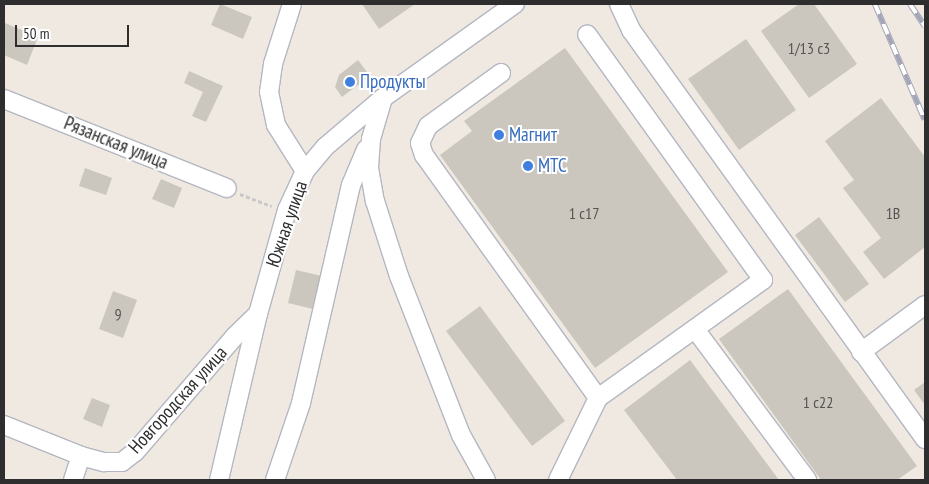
<!DOCTYPE html>
<html>
<head>
<meta charset="utf-8">
<style>
  body { margin:0 }
  #map { position:relative; width:929px; height:484px; overflow:hidden; background:#efe9e1; font-family:"PT Sans Narrow",sans-serif }
  div>[style] { position:absolute }
  [style*='--x'] { left:calc(var(--x)*1px); top:calc(var(--y)*1px); width:calc(var(--w)*1px); rotate:calc(var(--a)*1deg) }
  .building>* { inset:0; background:#cbc7bf }
  .path>* { height:2.5px; margin-top:-1.25px; transform-origin:0; background:repeating-linear-gradient(90deg,#c9c9c9 0 4px,transparent 0 6.5px) }
  .roads { filter:drop-shadow(1px 0 #b4b7c1) drop-shadow(-1px 0 #b4b7c1) drop-shadow(0 1px #b4b7c1) drop-shadow(0 -1px #b4b7c1) }
  .minor>* { height:18px; margin:-9px; padding:0 9px; transform-origin:9px; border-radius:9px; background:#fff }
  .rail>* { height:5.5px; margin-top:-2.75px; transform-origin:0; background:repeating-linear-gradient(90deg,#fff 0 11px,#a3a6b8 0 22px); box-sizing:border-box; border-block:1px solid #a3a6b8 }
  .dots>* { width:14px; height:14px; translate:-50% -50%; box-sizing:border-box; border:2px solid #fff; border-radius:50% }
  span { translate:-50% -50%; white-space:nowrap; text-align:center; line-height:1.15; -webkit-text-stroke:4px #fff; paint-order:stroke }
  .number-label { font-size:16px; color:#555452 }
  .number-label span { -webkit-text-stroke-width:0 }
  .shop-label { font-size:19px; color:#366cbe }
  .left { translate:0 -50%; text-align:left }
  .street-label { font-size:19px; color:#2e2e2e }
  .frame { position:absolute; inset:0; border:5px solid #2e2e2e; pointer-events:none }
  .scale { position:absolute; left:15px; top:25px; width:114px; height:22px; box-sizing:border-box; border:2px solid #2e2e2e; border-top:0; padding-left:6px; font-size:15px; line-height:18px; white-space:nowrap; color:#2e2e2e; -webkit-text-stroke:4px #fff; paint-order:stroke }
</style>
</head>
<body>
<div id="map">
  <div class="building">
    <div style="clip-path:polygon(220px 4px,252px 17px,243px 39px,211px 25px)"></div>
    <div style="clip-path:polygon(362px 4px,415px 4px,379px 29px)"></div>
    <div style="clip-path:polygon(799px 4px,814px 4px,857px 64px,809px 98px,761px 31px)"></div>
    <div style="clip-path:polygon(5px 23px,38px 37px,27px 65px,4px 55px)"></div>
    <div style="clip-path:polygon(746px 39px,796px 110px,739px 150px,688px 79px)"></div>
    <div style="clip-path:polygon(565px 48px,728px 272px,595px 368px,440px 155px,472px 131px,464px 121px)"></div>
    <div style="clip-path:polygon(358px 60px,370px 76px,342px 97px,335px 87px,339px 75px)"></div>
    <div style="clip-path:polygon(189px 71px,223px 86px,206px 122px,192px 116px,203px 92px,184px 83px)"></div>
    <div style="clip-path:polygon(881px 98px,925px 157px,925px 247px,884px 279px,863px 252px,881px 238px,843px 188px,854px 180px,825px 141px)"></div>
    <div style="clip-path:polygon(85px 168px,112px 178px,106px 195px,79px 186px)"></div>
    <div style="clip-path:polygon(161px 179px,182px 188px,174px 208px,152px 199px)"></div>
    <div style="clip-path:polygon(819px 217px,869px 284px,845px 302px,795px 235px)"></div>
    <div style="clip-path:polygon(296px 270px,322px 276px,313px 309px,288px 303px)"></div>
    <div style="clip-path:polygon(788px 289px,917px 466px,897px 480px,821px 480px,719px 339px)"></div>
    <div style="clip-path:polygon(113px 291px,137px 300px,123px 338px,99px 329px)"></div>
    <div style="clip-path:polygon(480px 306px,565px 421px,532px 446px,446px 331px)"></div>
    <div style="clip-path:polygon(690px 360px,779px 480px,677px 480px,624px 410px)"></div>
    <div style="clip-path:polygon(925px 382px,925px 405px,914px 390px)"></div>
    <div style="clip-path:polygon(92px 398px,110px 405px,102px 427px,83px 419px)"></div>
  </div>
  <div class="path">
    <div style="--x:240;--y:194;--w:34;--a:21"></div>
  </div>
  <div class="roads">
    <div class="minor">
      <div style="--x:292;--y:4;--w:63;--a:107.6"></div>
      <div style="--x:273;--y:64;--w:28;--a:98"></div>
      <div style="--x:269;--y:92;--w:34;--a:78"></div>
      <div style="--x:276;--y:125;--w:54;--a:57.8"></div>
      <div style="--x:619;--y:4;--w:29;--a:65"></div>
      <div style="--x:631;--y:30;--w:504;--a:54.29"></div>
      <div style="--x:501;--y:73;--w:90;--a:144"></div>
      <div style="--x:428;--y:126;--w:19;--a:115"></div>
      <div style="--x:420;--y:143;--w:13;--a:72"></div>
      <div style="--x:424;--y:155;--w:299;--a:54.4"></div>
      <div style="--x:383;--y:98;--w:43;--a:106.3"></div>
      <div style="--x:371;--y:139;--w:29;--a:94"></div>
      <div style="--x:369;--y:168;--w:34;--a:80"></div>
      <div style="--x:375;--y:201;--w:79;--a:72.3"></div>
      <div style="--x:399;--y:276;--w:171;--a:68.7"></div>
      <div style="--x:461;--y:435;--w:51;--a:60.9"></div>
      <div style="--x:4;--y:99;--w:240;--a:21.8"></div>
      <div style="--x:695;--y:329;--w:188;--a:53.4"></div>
      <div style="--x:861;--y:352;--w:79;--a:-36.3"></div>
      <div style="--x:4;--y:425;--w:83;--a:21.9"></div>
      <div style="--x:81;--y:456;--w:24;--a:15"></div>
      <div style="--x:104;--y:462;--w:18;--a:0"></div>
      <div style="--x:122;--y:462;--w:16;--a:-38"></div>
      <div style="--x:135;--y:452;--w:153;--a:-49.2"></div>
      <div style="--x:235;--y:336;--w:32;--a:-44"></div>
      <div style="--x:73;--y:480;--w:25;--a:-72"></div>
      <div style="--x:219;--y:480;--w:171;--a:-76.8"></div>
      <div style="--x:258;--y:314;--w:108;--a:-74.4"></div>
      <div style="--x:287;--y:210;--w:43;--a:-65.2"></div>
      <div style="--x:305;--y:171;--w:31;--a:-50"></div>
      <div style="--x:325;--y:147;--w:76;--a:-40.2"></div>
      <div style="--x:383;--y:98;--w:162;--a:-35.5"></div>
      <div style="--x:275;--y:480;--w:81;--a:-71.3"></div>
      <div style="--x:301;--y:403;--w:224;--a:-77.1"></div>
      <div style="--x:351;--y:185;--w:39;--a:-67"></div>
      <div style="--x:558;--y:480;--w:91;--a:-64"></div>
      <div style="--x:598;--y:398;--w:203;--a:-35.6"></div>
      <div style="--x:763;--y:280;--w:302;--a:-125.6"></div>
    </div>
  </div>
  <div class="rail">
    <div style="--x:875;--y:4;--w:126;--a:66.7"></div>
    <div style="--x:910;--y:4;--w:27;--a:56"></div>
  </div>
  <div class="dots">
    <div style="left:350px;top:82px;background:#3f7fe0"></div>
    <div style="left:499px;top:135px;background:#3f7fe0"></div>
    <div style="left:528px;top:166px;background:#3f7fe0"></div>
  </div>
  <div class="number-label">
    <span style="left:809px;top:48px">1/13 с3</span>
    <span style="left:584px;top:213px">1 с17</span>
    <span style="left:893px;top:213px">1В</span>
    <span style="left:118px;top:314px">9</span>
    <span style="left:818px;top:402px">1 с22</span>
  </div>
  <div class="shop-label">
    <span class="left" style="left:360px;top:82px">Продукты</span>
    <span class="left" style="left:509px;top:135px">Магнит</span>
    <span class="left" style="left:538px;top:166px">МТС</span>
  </div>
  <div class="street-label">
    <span style="left:116px;top:143px;rotate:22deg">Рязанская улица</span>
    <span style="left:287px;top:224px;rotate:-71deg">Южная улица</span>
    <span style="left:178px;top:400px;rotate:-48deg">Новгородская улица</span>
  </div>
  <div class="frame"></div>
  <div class="scale">50 m</div>
</div>
</body>
</html>
